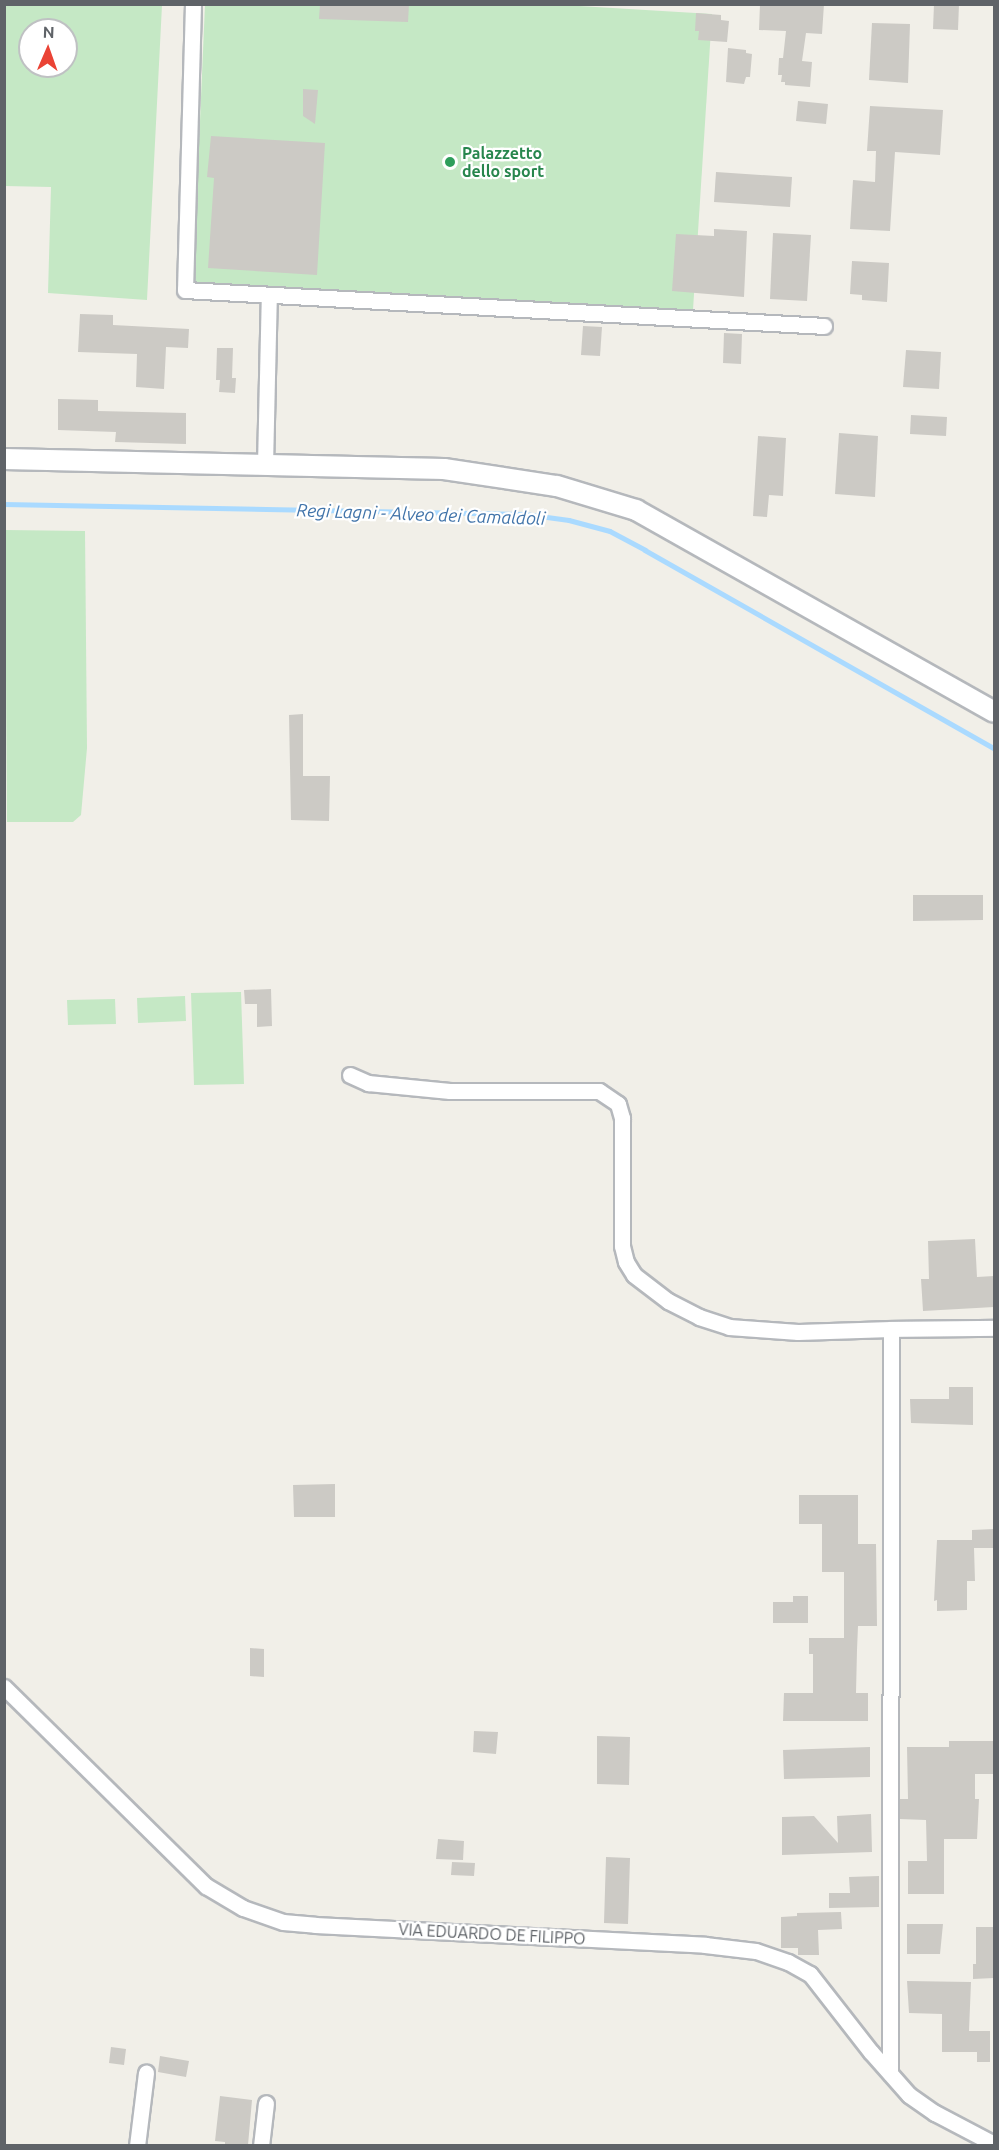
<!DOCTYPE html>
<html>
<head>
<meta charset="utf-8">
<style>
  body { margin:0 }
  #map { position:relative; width:999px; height:2150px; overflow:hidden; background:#f1efe8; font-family:Ubuntu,sans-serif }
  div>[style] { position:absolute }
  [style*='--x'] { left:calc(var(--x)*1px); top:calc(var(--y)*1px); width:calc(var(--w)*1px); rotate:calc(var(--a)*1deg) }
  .green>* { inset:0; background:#c5e8c5 }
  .stream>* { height:4.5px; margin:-2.25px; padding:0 2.25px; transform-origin:2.25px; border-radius:2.25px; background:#aadaff }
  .building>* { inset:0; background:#cccac5 }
  .roads { filter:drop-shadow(2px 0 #b5b8bc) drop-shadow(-2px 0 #b5b8bc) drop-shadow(0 2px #b5b8bc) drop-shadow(0 -2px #b5b8bc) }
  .minor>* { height:15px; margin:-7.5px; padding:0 7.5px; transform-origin:7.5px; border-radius:7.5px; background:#fff }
  .tertiary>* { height:20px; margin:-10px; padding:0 10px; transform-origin:10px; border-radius:10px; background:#fff }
  .dots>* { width:16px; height:16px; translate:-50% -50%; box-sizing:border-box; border:3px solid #fff; border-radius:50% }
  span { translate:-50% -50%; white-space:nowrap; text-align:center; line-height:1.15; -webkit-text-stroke:4.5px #fff; paint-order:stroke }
  .leisure-label { font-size:16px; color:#27864d; font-weight:700 }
  .left { translate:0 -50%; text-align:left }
  .street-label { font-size:16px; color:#5f6368 }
  .water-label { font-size:18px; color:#4174aa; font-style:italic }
  .frame { position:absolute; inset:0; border:6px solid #5f6368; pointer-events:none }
  .north { position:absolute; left:18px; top:18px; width:60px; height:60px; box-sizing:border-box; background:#fff; border:2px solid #bfc1c3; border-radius:50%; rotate:2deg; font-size:16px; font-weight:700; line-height:24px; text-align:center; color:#5f6368 }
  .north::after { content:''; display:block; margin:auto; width:21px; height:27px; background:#ea4335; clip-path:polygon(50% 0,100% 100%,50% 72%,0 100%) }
</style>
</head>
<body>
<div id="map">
  <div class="green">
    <div style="clip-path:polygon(546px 4px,712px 14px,693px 310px,193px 283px,205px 5px)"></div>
    <div style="clip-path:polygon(evenodd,4px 5px,162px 5px,147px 300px,48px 293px,51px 187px,5px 186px,4px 5px,30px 30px,66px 30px,66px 66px,30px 66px,30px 30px)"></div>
    <div style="clip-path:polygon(5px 530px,85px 531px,87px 748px,81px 815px,73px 822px,7px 822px)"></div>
    <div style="clip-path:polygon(241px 992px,244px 1084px,194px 1085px,191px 993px)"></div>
    <div style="clip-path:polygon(185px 996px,186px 1021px,138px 1023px,137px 998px)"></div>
    <div style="clip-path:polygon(115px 999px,116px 1024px,68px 1025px,67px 1000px)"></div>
  </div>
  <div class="stream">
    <div style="--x:4;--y:504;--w:521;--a:1.1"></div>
    <div style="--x:525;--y:514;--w:44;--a:7.8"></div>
    <div style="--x:569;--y:520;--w:42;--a:15"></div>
    <div style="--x:610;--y:531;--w:40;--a:28"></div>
    <div style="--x:645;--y:550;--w:401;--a:29.6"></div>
  </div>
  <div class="building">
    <div style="clip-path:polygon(320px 4px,409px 4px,408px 22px,319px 19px)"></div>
    <div style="clip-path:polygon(760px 4px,824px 4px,822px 34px,806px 33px,802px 61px,812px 62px,810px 87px,785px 85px,785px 82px,781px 82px,782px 75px,778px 75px,779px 58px,783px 58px,786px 31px,759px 30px)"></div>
    <div style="clip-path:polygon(934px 4px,959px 4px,958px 30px,933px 29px)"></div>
    <div style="clip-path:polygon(696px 13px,721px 15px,721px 20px,729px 21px,727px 42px,698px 40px,699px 31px,695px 31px)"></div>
    <div style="clip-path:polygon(872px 23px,910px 24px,908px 83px,869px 80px)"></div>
    <div style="clip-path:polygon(728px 48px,746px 50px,746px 53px,752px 54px,750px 77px,746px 77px,744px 84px,726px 82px)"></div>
    <div style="clip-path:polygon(303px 89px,318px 90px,315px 124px,303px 116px)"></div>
    <div style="clip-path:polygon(798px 101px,828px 104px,826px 124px,796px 121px)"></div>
    <div style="clip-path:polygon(870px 106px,943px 110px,940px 155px,895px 152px,890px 231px,850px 229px,853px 180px,875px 182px,876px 151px,867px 151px)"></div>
    <div style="clip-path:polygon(211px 136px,325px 143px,317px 275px,208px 268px,214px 178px,207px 177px)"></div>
    <div style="clip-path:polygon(716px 172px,792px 177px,790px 207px,714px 202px)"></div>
    <div style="clip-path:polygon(714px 229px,747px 231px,744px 297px,672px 291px,676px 234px,714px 236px)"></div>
    <div style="clip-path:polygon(773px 233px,811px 235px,807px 301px,770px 299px)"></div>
    <div style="clip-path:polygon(852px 261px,889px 263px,887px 302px,862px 300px,862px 295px,850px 294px)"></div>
    <div style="clip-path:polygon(80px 314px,113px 315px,113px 325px,189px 329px,188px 348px,166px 347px,164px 389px,136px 387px,137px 354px,78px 352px)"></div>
    <div style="clip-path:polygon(583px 326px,602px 327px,600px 356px,581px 355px)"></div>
    <div style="clip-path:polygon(724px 333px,742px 334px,741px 364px,723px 363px)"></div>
    <div style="clip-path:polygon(217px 348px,233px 348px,232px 378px,236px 378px,235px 393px,219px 392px,220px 380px,216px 380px)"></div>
    <div style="clip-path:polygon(906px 350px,941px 352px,939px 389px,903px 387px)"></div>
    <div style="clip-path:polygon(58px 399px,98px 400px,98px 411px,186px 413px,186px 444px,115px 442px,116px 432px,58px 430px)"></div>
    <div style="clip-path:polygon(911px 415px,947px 417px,946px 436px,910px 434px)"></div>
    <div style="clip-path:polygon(839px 433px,878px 436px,875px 497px,835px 494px)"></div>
    <div style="clip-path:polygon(758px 436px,786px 438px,783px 496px,769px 495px,767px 517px,753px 516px)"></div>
    <div style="clip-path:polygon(303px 714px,303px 776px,330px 776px,329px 821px,291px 820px,289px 715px)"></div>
    <div style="clip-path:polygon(913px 895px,983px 895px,983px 920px,913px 921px)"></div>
    <div style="clip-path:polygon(271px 989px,272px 1026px,257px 1027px,257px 1004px,245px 1004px,244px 990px)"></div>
    <div style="clip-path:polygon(975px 1239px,977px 1277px,994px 1276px,994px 1307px,923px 1311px,921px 1279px,929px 1279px,928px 1241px)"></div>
    <div style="clip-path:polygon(949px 1387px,973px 1387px,973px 1425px,911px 1423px,910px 1399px,949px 1399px)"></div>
    <div style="clip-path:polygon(335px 1484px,335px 1517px,294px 1517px,293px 1485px)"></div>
    <div style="clip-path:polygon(799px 1495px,858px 1495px,858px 1544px,876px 1544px,877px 1626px,858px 1626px,857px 1650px,856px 1693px,868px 1693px,868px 1721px,783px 1721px,784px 1693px,813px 1693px,813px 1654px,809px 1654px,809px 1638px,844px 1638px,844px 1572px,822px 1572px,822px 1524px,799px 1524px)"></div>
    <div style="clip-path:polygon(994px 1529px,994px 1548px,974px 1548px,975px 1581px,967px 1581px,967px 1610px,937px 1611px,937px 1600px,934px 1601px,937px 1540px,972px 1540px,972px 1530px)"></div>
    <div style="clip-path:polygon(793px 1596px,808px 1596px,808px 1623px,773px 1623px,773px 1602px,793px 1602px)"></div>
    <div style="clip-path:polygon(250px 1648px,264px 1649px,264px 1677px,250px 1676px)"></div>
    <div style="clip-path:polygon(474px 1731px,498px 1732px,496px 1754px,473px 1752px)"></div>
    <div style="clip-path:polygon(597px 1736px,630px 1737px,629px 1785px,597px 1784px)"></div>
    <div style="clip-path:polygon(949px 1741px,994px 1741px,994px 1774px,975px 1774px,975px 1799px,979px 1799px,977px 1839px,944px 1839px,944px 1894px,908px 1894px,908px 1861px,927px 1861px,926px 1820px,900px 1819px,900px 1799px,908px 1799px,907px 1747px,949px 1747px)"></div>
    <div style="clip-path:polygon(870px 1747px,870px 1777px,784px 1779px,783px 1750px)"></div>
    <div style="clip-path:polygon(871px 1814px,872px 1852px,782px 1855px,782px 1817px,814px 1816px,838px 1843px,837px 1816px)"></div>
    <div style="clip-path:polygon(438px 1839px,464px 1841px,463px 1860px,436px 1859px)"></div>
    <div style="clip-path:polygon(606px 1857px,630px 1858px,628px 1924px,604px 1923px)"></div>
    <div style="clip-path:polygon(452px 1862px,475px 1863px,474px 1876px,451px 1875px)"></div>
    <div style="clip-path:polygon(879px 1876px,879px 1907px,829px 1908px,829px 1893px,850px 1893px,849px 1877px)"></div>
    <div style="clip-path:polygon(841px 1912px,842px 1929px,818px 1930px,819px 1955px,798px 1955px,798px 1948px,781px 1948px,781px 1917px,797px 1916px,797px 1913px)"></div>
    <div style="clip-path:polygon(907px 1924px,943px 1924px,940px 1954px,907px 1954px)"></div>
    <div style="clip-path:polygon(976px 1927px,994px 1927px,994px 1978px,973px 1979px,973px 1964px,976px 1964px)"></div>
    <div style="clip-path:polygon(907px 1981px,971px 1982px,969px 2031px,990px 2031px,990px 2062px,977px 2062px,977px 2052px,942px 2052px,942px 2014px,909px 2013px)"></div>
    <div style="clip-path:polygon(111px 2047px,126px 2049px,124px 2065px,109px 2063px)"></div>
    <div style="clip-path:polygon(160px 2056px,189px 2061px,186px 2077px,158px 2072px)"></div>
    <div style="clip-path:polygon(220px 2096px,252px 2100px,248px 2145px,225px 2145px,225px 2142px,215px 2141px)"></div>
  </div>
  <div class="roads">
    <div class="minor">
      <div style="--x:193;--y:4;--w:286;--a:91.6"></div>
      <div style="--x:185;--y:290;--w:640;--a:3.22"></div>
      <div style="--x:265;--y:465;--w:170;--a:-88.7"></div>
      <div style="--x:350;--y:1075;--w:20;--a:24"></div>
      <div style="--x:368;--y:1083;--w:82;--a:5.6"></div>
      <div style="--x:450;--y:1091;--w:149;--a:0"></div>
      <div style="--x:599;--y:1091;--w:23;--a:34"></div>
      <div style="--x:618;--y:1104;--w:15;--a:74"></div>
      <div style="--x:622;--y:1118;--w:128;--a:90"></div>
      <div style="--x:622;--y:1246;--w:16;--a:76"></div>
      <div style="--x:626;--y:1262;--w:15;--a:58"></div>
      <div style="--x:634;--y:1275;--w:43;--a:37.4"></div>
      <div style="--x:668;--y:1301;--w:35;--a:27"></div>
      <div style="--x:699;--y:1317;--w:32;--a:18"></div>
      <div style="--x:729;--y:1327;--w:69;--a:4.1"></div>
      <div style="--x:798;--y:1332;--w:93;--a:-1.8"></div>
      <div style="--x:4;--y:1687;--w:284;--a:44.6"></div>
      <div style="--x:206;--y:1886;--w:43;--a:30.7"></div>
      <div style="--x:243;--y:1908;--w:42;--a:19.3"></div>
      <div style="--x:283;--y:1922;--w:32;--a:5"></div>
      <div style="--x:315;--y:1925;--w:391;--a:2.9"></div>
      <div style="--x:705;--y:1945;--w:51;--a:6.7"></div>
      <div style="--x:756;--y:1951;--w:34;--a:19"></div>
      <div style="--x:788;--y:1962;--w:25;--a:29"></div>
      <div style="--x:810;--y:1974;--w:99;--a:52"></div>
      <div style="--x:871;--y:2052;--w:57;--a:48.5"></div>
      <div style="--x:909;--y:2095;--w:32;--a:35"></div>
      <div style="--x:935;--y:2113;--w:67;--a:27.7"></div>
      <div style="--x:890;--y:2073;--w:744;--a:-89.92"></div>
      <div style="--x:891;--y:1329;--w:103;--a:-0.6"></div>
      <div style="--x:137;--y:2146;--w:74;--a:-83"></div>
      <div style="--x:261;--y:2146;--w:43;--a:-83.4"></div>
    </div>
    <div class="tertiary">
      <div style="--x:4;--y:459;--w:440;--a:1.3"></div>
      <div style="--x:444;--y:469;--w:114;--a:8.6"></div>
      <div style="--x:557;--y:486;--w:83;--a:16.9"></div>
      <div style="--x:636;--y:510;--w:411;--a:29.4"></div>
    </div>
  </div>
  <div class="dots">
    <div style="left:450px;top:162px;background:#2e9e5b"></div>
  </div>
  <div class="leisure-label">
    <span class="left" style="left:462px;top:162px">Palazzetto<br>dello sport</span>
  </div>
  <div class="street-label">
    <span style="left:492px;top:1934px;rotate:3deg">VIA EDUARDO DE FILIPPO</span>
  </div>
  <div class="water-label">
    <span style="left:421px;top:514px;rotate:2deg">Regi Lagni - Alveo dei Camaldoli</span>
  </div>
  <div class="frame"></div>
  <div class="north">N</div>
</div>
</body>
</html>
